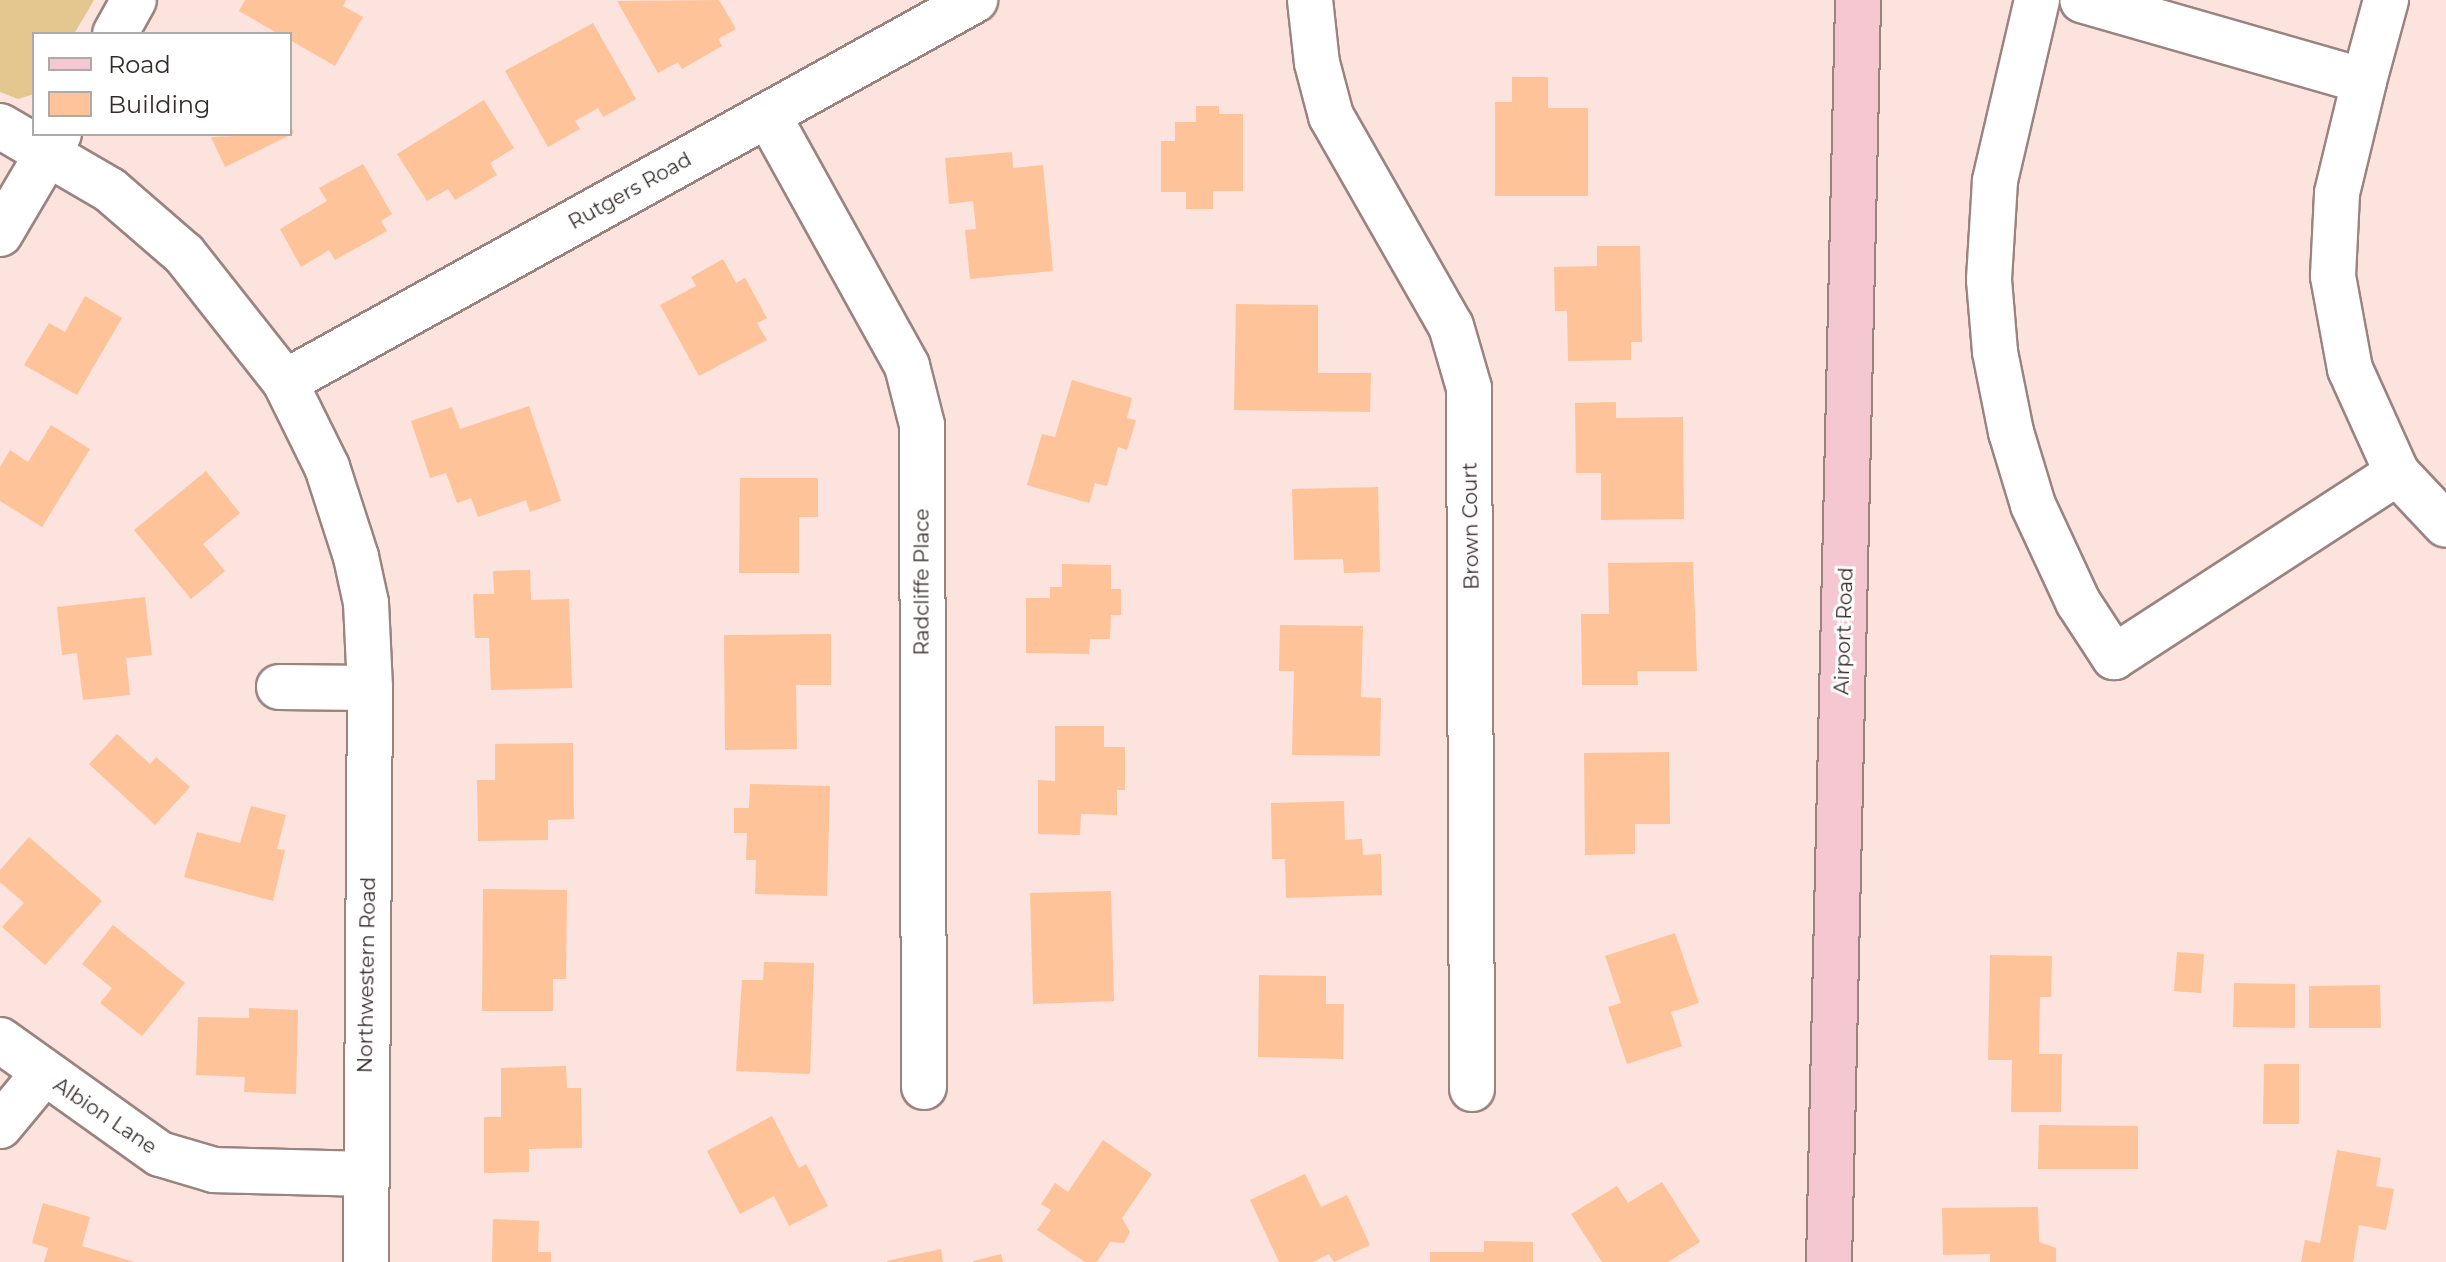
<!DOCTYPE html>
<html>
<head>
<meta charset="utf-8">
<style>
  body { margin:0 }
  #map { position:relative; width:2446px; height:1262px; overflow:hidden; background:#fce3de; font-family:Montserrat,sans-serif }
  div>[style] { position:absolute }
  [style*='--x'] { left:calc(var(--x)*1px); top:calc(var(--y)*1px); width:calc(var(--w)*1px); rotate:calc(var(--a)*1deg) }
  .green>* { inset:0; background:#e3c78f }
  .building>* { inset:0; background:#fec398 }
  .roads { filter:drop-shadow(2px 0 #9b8480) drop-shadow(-2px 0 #9b8480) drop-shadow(0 2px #9b8480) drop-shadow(0 -2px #9b8480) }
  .minor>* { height:44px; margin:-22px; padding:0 22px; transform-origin:22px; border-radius:22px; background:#fff }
  .major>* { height:44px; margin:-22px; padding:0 22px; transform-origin:22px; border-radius:22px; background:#f5c8d1 }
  span { translate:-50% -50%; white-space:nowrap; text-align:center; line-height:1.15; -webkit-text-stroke:6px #fff; paint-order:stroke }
  .street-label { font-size:20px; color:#352b2a }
  .legend { position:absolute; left:32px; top:32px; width:260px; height:104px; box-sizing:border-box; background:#fff; border:2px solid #aeaaaa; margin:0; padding:10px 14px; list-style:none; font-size:24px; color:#352b2a }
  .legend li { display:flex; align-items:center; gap:16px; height:40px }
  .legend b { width:40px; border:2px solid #aeaaaa }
</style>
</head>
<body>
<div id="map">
  <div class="green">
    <div style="clip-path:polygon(0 0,94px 0,74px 34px,34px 34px,34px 94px,18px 99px,0 92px)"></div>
  </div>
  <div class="building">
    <div style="clip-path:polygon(245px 0,346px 0,343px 6px,363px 17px,335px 66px,290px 40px,290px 34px,279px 34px,239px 11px)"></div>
    <div style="clip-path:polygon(719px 0,736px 29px,718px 39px,722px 46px,682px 69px,678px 62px,658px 73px,617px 1px)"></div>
    <div style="clip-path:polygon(593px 23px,636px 99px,603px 117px,598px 108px,575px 121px,580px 129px,548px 147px,505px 71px)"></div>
    <div style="clip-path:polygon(1512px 77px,1548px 77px,1548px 108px,1588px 108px,1588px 196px,1495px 196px,1495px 102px,1512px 102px)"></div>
    <div style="clip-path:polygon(484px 100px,514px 148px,490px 163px,497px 175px,455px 200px,448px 189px,427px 201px,397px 154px)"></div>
    <div style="clip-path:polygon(1196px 106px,1219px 106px,1219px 114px,1243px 114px,1243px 191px,1213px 191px,1213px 209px,1186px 209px,1186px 192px,1161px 192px,1161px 141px,1175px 141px,1175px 122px,1196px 122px)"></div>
    <div style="clip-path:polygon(290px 124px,294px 133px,225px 167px,211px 137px,290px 134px)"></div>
    <div style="clip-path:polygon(1012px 152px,1013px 168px,1043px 165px,1053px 271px,970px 279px,965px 230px,976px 229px,973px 201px,949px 204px,945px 158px)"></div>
    <div style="clip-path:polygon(363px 164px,392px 214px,381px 221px,387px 231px,335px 260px,329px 250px,301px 267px,280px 229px,327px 201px,319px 188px)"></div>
    <div style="clip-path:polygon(1597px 246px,1640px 246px,1642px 342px,1631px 342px,1631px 360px,1568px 361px,1567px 311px,1555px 311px,1554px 267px,1597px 266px)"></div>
    <div style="clip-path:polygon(723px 259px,736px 283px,745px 278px,767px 318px,757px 323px,767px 340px,699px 376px,660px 305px,696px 286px,691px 277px)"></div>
    <div style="clip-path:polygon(85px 296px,122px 318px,77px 395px,24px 365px,49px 323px,65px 332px)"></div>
    <div style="clip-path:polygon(1236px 304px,1318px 305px,1318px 373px,1371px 373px,1370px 412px,1234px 410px)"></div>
    <div style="clip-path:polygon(1072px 380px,1132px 398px,1127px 418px,1136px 420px,1127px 450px,1118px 447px,1107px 486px,1095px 483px,1089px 503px,1027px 485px,1042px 434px,1055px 437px)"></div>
    <div style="clip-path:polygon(1616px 402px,1616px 418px,1683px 417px,1684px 519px,1601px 520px,1601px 473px,1576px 473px,1575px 403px)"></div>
    <div style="clip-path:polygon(529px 406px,561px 501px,530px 512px,526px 500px,478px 517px,471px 498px,457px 503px,446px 473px,430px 478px,411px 421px,452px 407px,460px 429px)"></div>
    <div style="clip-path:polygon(51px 425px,90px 449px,42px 527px,0 501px,0 467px,10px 450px,28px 462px)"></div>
    <div style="clip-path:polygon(206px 471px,240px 513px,203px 544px,225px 571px,191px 599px,134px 530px)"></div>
    <div style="clip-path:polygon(740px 478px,818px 478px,818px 517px,799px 517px,799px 573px,739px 573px)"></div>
    <div style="clip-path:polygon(1378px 487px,1380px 572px,1344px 573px,1343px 559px,1294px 560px,1292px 489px)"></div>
    <div style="clip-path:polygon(1693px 562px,1697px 671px,1637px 671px,1638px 685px,1582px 685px,1581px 614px,1609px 614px,1608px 563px)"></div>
    <div style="clip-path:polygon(1062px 564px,1111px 565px,1111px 589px,1121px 589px,1121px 615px,1111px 615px,1110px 639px,1090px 639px,1089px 654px,1026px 653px,1026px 598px,1050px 598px,1050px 587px,1062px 587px)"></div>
    <div style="clip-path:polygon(530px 570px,531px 600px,569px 599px,572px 688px,491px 690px,489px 638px,475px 638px,473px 594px,494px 594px,493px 571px)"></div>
    <div style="clip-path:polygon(145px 597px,152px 655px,126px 658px,130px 695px,83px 700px,77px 653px,62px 655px,57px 607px)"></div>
    <div style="clip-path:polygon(1280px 625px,1363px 626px,1361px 697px,1381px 698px,1380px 756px,1292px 755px,1294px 671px,1279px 671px)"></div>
    <div style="clip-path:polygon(831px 634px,831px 685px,796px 685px,797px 749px,725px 750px,724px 635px)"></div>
    <div style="clip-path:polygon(1055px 726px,1104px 726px,1104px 747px,1125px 747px,1125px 790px,1117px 790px,1117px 815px,1081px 814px,1080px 835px,1038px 834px,1038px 780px,1055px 781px)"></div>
    <div style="clip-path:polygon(117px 734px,150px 764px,156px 757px,190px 787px,155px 825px,89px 764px)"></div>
    <div style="clip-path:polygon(573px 743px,574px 819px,548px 820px,548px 840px,478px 841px,477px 780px,495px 780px,495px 744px)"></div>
    <div style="clip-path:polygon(1669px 752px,1670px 824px,1635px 824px,1635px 854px,1585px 855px,1584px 753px)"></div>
    <div style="clip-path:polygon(750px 784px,830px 786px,827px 896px,755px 894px,756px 860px,746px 860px,747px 833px,734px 833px,734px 808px,749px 808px)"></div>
    <div style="clip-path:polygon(1344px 801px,1345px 840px,1362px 839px,1363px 855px,1381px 854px,1382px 895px,1286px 898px,1285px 859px,1272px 859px,1271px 803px)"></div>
    <div style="clip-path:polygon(251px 806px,286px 815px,277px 849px,285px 850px,273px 901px,184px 877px,197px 832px,240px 843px)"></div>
    <div style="clip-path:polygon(29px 837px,102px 901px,45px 965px,2px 927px,24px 903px,0 882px,0 870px)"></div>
    <div style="clip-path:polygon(483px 889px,567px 890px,566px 979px,553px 979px,553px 1011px,482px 1011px)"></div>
    <div style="clip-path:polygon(1111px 891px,1114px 1001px,1033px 1004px,1030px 893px)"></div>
    <div style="clip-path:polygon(113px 925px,185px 983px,142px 1036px,100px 1003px,112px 988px,82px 964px)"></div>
    <div style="clip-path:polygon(1675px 933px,1699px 1003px,1671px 1012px,1682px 1046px,1627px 1064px,1608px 1007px,1621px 1003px,1605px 956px)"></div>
    <div style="clip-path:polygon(2177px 952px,2204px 954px,2201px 993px,2174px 991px)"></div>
    <div style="clip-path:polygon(1990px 955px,2052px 956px,2051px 997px,2040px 997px,2039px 1054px,2062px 1054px,2061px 1112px,2011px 1112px,2012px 1060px,1988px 1060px)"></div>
    <div style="clip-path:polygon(764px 962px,814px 963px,810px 1074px,736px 1071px,742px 980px,763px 980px)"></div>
    <div style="clip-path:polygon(1259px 975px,1326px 976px,1326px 1004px,1344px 1004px,1343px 1059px,1258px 1057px)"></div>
    <div style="clip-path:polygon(2234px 983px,2295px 984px,2295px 1028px,2233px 1027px)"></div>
    <div style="clip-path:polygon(2380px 985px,2381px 1028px,2309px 1028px,2309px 986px)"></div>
    <div style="clip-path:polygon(249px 1008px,298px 1010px,296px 1094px,244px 1092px,245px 1077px,196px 1075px,198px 1017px,249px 1018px)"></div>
    <div style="clip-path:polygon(2264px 1064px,2299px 1064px,2299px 1124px,2263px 1124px)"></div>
    <div style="clip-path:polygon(566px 1066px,567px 1088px,581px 1088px,582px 1148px,529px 1149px,529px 1172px,484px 1173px,484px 1117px,501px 1117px,501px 1068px)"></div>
    <div style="clip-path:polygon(772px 1116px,799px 1168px,806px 1164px,828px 1206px,789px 1226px,774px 1196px,740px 1214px,707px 1151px)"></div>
    <div style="clip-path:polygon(2039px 1125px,2138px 1126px,2138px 1169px,2038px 1169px)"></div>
    <div style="clip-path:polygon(1103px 1140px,1152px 1174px,1122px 1218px,1130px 1232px,1124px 1243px,1110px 1242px,1097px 1262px,1085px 1262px,1037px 1230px,1051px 1210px,1041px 1204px,1055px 1183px,1068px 1192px)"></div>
    <div style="clip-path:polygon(2337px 1150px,2381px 1158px,2376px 1186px,2394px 1189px,2386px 1230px,2359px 1225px,2353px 1262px,2301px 1262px,2305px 1240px,2320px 1243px)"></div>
    <div style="clip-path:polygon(1305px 1174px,1321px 1207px,1347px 1195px,1370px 1245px,1334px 1262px,1329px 1254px,1313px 1262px,1279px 1262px,1250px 1200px)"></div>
    <div style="clip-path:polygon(1662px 1182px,1700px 1242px,1668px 1262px,1602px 1262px,1571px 1214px,1617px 1186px,1628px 1203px)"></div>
    <div style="clip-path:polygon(43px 1203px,90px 1217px,82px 1246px,134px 1262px,44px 1262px,48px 1248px,32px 1243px)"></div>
    <div style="clip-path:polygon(2038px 1207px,2039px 1242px,2056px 1248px,2056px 1262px,1990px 1262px,1990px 1254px,1943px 1255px,1942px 1208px)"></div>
    <div style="clip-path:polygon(493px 1219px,539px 1221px,538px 1252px,551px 1252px,551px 1262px,492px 1262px)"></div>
    <div style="clip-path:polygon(1484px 1241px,1533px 1242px,1533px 1262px,1430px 1262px,1430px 1252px,1484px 1252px)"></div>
    <div style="clip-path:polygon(941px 1249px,943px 1262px,887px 1262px,887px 1261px)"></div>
    <div style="clip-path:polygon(1001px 1254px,1003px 1262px,973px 1262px,973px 1261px)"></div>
  </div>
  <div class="roads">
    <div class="minor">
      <div style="--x:1310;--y:0;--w:63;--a:83.7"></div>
      <div style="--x:1317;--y:63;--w:55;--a:75.2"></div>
      <div style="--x:1331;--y:116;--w:242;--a:60.3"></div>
      <div style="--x:1451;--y:326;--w:65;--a:73.8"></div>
      <div style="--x:1469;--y:388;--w:701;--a:89.75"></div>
      <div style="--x:2037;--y:0;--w:186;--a:103.1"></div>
      <div style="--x:1995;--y:181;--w:99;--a:93.5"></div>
      <div style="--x:1989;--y:280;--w:72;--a:85.2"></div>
      <div style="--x:1995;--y:352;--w:82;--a:78.7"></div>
      <div style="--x:2011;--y:432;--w:76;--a:73.2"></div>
      <div style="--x:2033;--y:505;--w:107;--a:65.1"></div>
      <div style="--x:2078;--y:602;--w:66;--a:56.8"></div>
      <div style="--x:2114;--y:657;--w:338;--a:-33"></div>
      <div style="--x:2397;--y:473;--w:114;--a:-114.3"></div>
      <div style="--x:2350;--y:369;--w:95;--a:-100.4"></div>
      <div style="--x:2333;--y:276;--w:83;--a:-87.2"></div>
      <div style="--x:2337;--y:193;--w:115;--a:-76.4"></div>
      <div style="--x:2364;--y:81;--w:293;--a:-164"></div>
      <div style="--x:115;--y:34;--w:39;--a:-61"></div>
      <div style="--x:2364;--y:81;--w:84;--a:-74.8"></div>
      <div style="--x:768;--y:115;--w:287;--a:61"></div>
      <div style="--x:907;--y:366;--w:61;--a:75.7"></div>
      <div style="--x:922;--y:425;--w:662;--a:89.83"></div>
      <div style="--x:0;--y:126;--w:127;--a:30.2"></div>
      <div style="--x:110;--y:190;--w:98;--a:40.9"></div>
      <div style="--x:184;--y:254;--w:163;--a:51.7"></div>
      <div style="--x:285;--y:382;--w:95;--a:63.7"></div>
      <div style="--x:327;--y:467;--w:95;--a:72.1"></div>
      <div style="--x:356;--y:557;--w:47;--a:77.7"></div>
      <div style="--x:366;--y:603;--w:85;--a:87.3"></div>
      <div style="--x:370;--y:688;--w:574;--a:90.4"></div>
      <div style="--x:0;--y:234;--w:116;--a:-59.5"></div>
      <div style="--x:285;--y:382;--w:789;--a:-28.97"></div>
      <div style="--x:2397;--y:473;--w:71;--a:46.7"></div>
      <div style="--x:279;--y:687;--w:91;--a:0.6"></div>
      <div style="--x:0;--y:1040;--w:196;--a:35.5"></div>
      <div style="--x:160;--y:1154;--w:56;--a:16.5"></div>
      <div style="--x:214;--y:1170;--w:151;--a:1.5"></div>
      <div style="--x:0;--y:1126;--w:67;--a:-50.4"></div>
    </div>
    <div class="major">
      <div style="--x:1829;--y:1262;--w:1262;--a:-88.68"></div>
    </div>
  </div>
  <div class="street-label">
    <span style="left:630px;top:191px;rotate:-29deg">Rutgers Road</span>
    <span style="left:1471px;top:526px;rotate:-91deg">Brown Court</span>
    <span style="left:922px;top:582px;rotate:-90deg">Radcliffe Place</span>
    <span style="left:1844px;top:631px;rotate:-88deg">Airport Road</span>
    <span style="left:367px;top:975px;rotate:-89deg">Northwestern Road</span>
    <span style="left:105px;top:1116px;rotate:34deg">Albion Lane</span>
  </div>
  <ul class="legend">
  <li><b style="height:10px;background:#f5c8d1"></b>Road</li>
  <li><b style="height:22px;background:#fec398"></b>Building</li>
  </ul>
</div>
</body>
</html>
